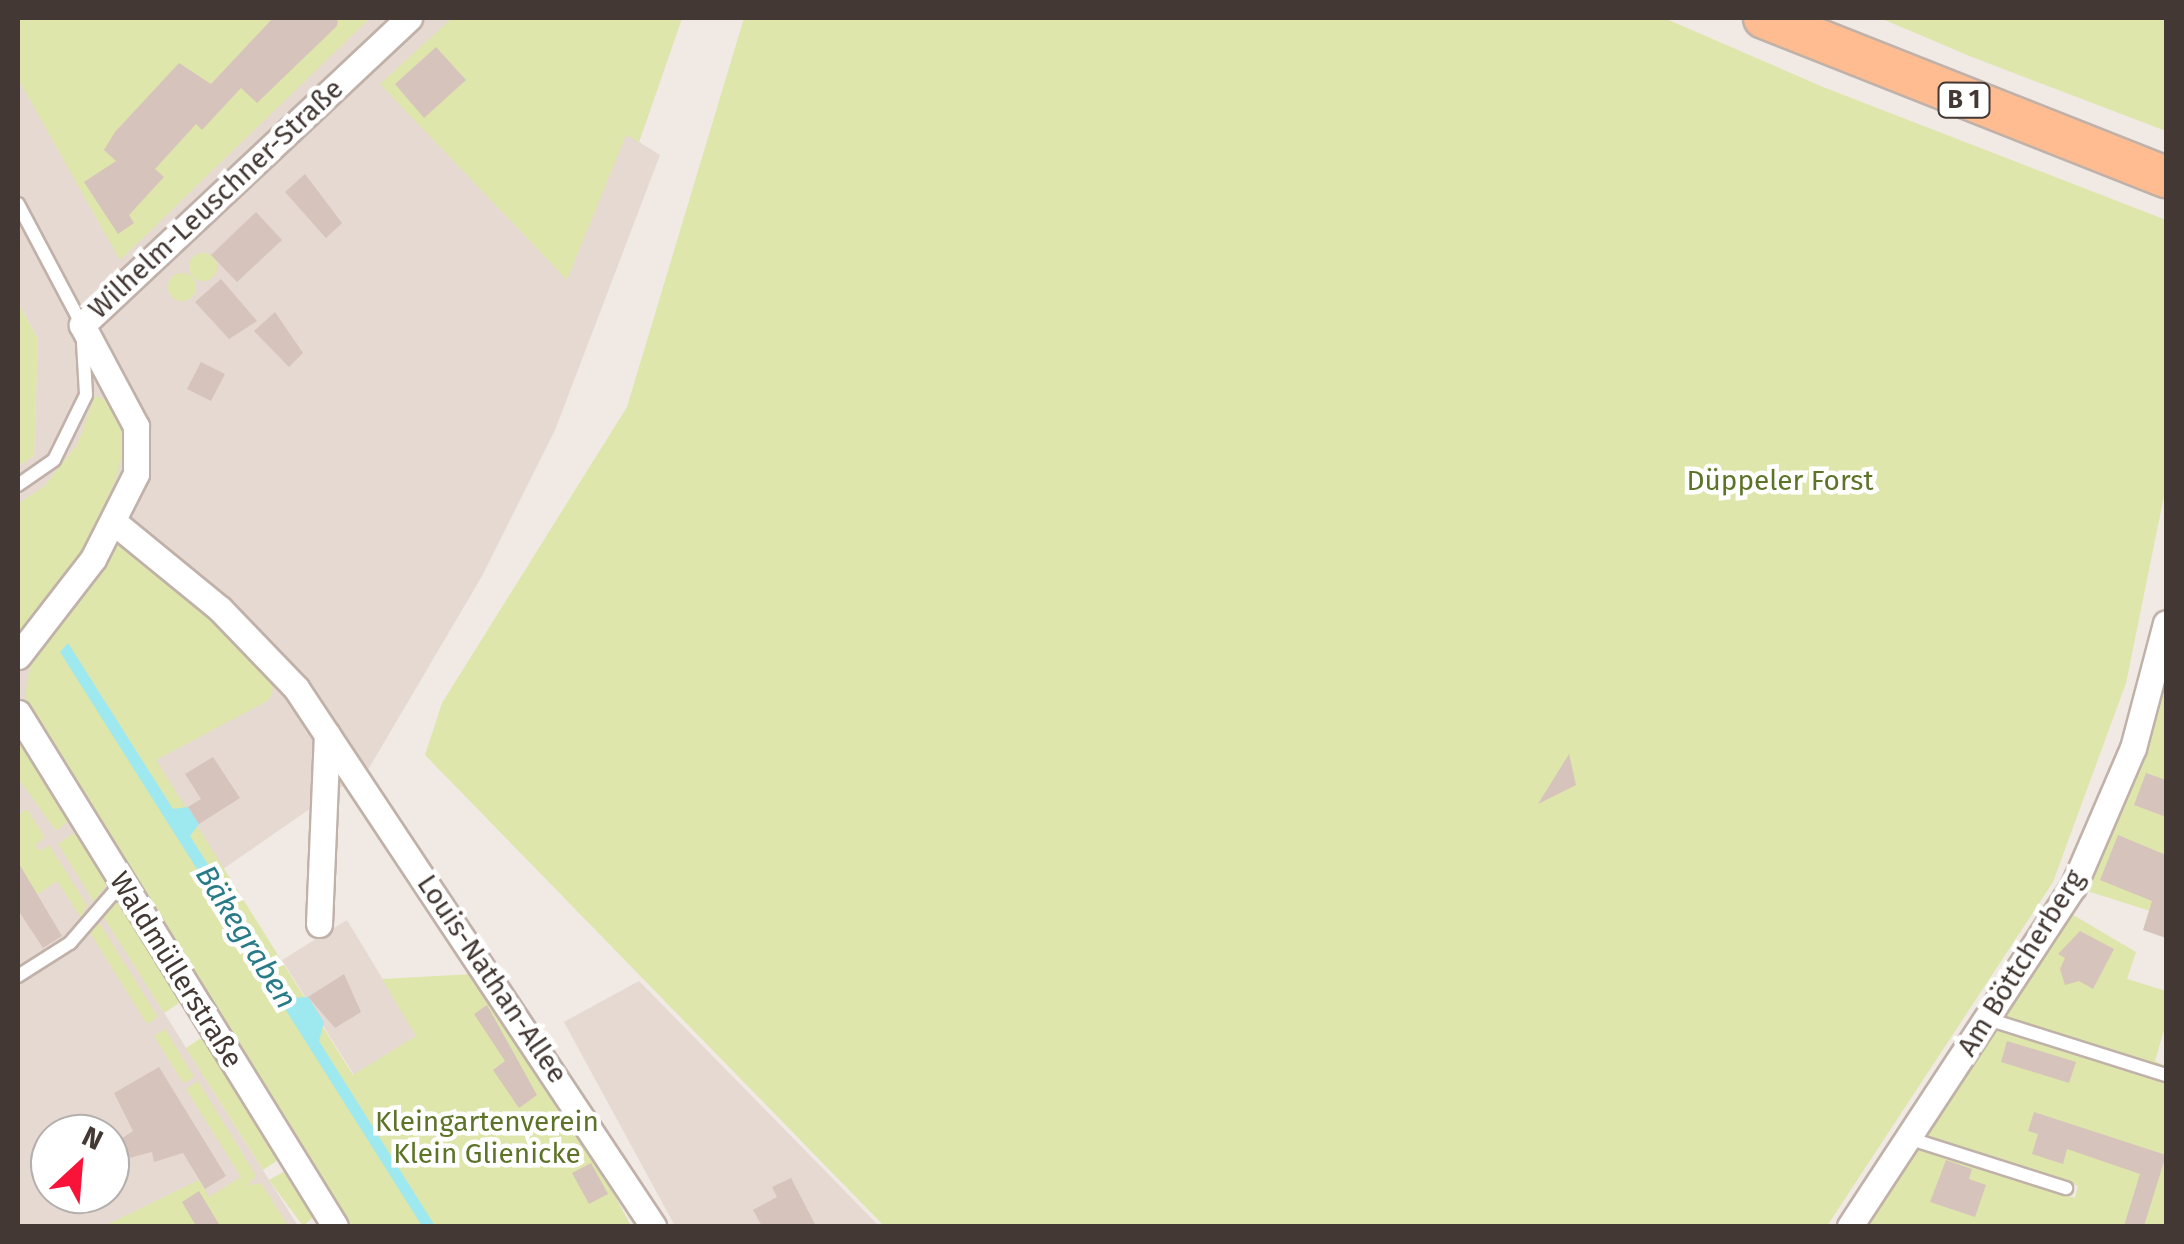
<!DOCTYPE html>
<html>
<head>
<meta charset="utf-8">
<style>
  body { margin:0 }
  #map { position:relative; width:2184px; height:1244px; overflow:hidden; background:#f1e9e3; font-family:"Fira Sans",sans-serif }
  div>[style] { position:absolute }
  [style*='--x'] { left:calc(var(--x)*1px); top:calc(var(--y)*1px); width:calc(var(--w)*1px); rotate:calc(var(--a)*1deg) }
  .residential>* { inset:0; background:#e5d9d1 }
  .green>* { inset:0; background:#dee6ab }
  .round { border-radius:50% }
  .water>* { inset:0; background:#9ee8ef }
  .building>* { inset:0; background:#d6c3bc }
  .roads { filter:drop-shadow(2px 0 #c0b1a9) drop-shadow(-2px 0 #c0b1a9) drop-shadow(0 2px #c0b1a9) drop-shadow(0 -2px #c0b1a9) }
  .service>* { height:12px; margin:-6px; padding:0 6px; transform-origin:6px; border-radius:6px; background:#fff }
  .minor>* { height:25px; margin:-12.5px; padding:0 12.5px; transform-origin:12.5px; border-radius:12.5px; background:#fff }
  .primary>* { height:40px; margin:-20px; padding:0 20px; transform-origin:20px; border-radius:20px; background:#febc90 }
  span { translate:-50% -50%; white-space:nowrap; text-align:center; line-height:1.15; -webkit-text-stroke:9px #fff; paint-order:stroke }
  .shield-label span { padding:2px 8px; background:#fff; border:2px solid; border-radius:8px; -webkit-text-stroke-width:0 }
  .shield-label { font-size:25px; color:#433833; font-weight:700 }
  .street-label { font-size:28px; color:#433833 }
  .park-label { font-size:28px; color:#5d7428 }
  .water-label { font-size:30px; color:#277c87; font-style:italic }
  .frame { position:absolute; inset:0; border:20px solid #433833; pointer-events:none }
  .north { position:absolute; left:30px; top:1114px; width:100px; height:100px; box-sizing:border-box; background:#fff; border:2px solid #b4afad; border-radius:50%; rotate:26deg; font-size:28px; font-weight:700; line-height:40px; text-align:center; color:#433833 }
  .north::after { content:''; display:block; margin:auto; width:35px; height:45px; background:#f91339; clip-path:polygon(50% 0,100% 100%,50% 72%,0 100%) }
</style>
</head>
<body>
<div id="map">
  <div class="residential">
    <div style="clip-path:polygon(evenodd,18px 18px,682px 18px,639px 142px,660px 155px,555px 430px,482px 576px,369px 768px,119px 941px,298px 1226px,18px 1226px,18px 466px,34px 456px,38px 339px,18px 303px,18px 18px,50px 1134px,110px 1134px,110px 1194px,50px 1194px,50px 1134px)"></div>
    <div style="clip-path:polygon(347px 920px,417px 1036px,354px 1075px,282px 960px)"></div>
    <div style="clip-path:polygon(639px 981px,879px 1226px,675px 1226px,564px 1022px)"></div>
  </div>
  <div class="green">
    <div style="clip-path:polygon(18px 18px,370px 18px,120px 260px,18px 79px)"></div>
    <div style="clip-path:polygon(452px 18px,682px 18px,639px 142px,626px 135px,567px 280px,380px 84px)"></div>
    <div style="clip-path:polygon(744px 18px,1664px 18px,1823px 87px,2166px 220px,2166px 486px,2126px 683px,2053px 882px,1827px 1226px,884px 1226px,425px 755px,442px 703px,627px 407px)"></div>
    <div style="clip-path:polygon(1880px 18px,2166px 18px,2166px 131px,1972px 57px)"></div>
    <div class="round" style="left:189px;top:253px;width:28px;height:28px"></div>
    <div class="round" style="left:168px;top:273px;width:28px;height:28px"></div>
    <div style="clip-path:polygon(18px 303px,38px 339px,34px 456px,18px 466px)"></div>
    <div style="clip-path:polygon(95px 396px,106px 400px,126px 439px,116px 479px,84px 548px,18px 638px,18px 504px,44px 486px,77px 445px)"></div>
    <div style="clip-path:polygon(121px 540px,204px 606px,267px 670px,273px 689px,269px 700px,156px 760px,353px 1075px,416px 1036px,382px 979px,474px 974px,589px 1148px,631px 1226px,352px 1226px,25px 697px,30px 665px)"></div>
    <div style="clip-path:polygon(2166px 676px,2166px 916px,2081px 889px)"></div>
    <div style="clip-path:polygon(18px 739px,68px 821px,56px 831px,18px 778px)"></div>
    <div style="clip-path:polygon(27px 809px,45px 838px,35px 845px,40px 851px,49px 845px,87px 905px,81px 918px,57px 881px,18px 908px,18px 815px)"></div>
    <div style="clip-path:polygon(76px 832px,108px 883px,94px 902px,58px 844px)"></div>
    <div style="clip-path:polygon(112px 902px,122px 904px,182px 1001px,164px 1013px,101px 913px)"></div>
    <div style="clip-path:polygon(2068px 912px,2136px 952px,2127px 979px,2166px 991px,2166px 1023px,2155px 1061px,2166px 1066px,2166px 1226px,1864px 1226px,1916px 1148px,2075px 1198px,2078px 1186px,1923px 1137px)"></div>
    <div style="clip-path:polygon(98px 921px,158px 1017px,147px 1024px,87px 928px)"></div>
    <div style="clip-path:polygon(165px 1029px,194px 1077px,183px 1083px,154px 1036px)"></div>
    <div style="clip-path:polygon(204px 1036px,281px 1158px,263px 1170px,186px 1048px)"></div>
    <div style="clip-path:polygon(198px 1081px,256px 1176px,247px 1186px,261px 1183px,288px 1226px,104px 1226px,199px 1180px,209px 1197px,241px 1177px,186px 1089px)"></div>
    <div style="clip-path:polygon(287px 1170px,316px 1215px,303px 1226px,269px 1180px)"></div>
  </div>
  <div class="water">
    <div style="clip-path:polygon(68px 643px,173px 809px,188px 807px,199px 824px,190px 836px,292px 998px,308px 997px,324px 1022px,319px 1041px,435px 1226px,422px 1226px,60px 652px)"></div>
  </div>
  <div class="building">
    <div style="clip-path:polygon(273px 18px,338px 18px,337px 26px,257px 103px,241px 88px,202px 130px,196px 124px,155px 169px,164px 177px,129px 215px,134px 223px,118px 234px,84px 182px,116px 161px,104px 150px,115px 132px,179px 63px,211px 84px)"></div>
    <div style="clip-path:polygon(436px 47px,466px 80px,424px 118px,395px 84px)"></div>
    <div style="clip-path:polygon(305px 174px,342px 223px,326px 238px,285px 192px)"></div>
    <div style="clip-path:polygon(256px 212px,282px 240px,237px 282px,211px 255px)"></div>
    <div style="clip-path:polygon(221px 279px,257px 321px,229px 339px,195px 302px)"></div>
    <div style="clip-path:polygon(275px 312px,303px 353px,289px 367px,254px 331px)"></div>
    <div style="clip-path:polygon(201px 362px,225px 374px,211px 401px,187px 389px)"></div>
    <div style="clip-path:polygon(1569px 754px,1576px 785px,1538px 804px)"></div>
    <div style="clip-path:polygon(213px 757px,240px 798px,199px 824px,188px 807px,201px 799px,185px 774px)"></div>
    <div style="clip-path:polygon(2146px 773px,2166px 780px,2166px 817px,2134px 805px)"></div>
    <div style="clip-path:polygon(2118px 835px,2166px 855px,2166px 938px,2143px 930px,2152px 901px,2100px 880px)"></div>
    <div style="clip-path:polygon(18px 862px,62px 936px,43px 948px,18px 910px)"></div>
    <div style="clip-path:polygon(2080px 931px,2114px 949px,2093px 989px,2079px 981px,2065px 985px,2060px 969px,2065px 958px,2058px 954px)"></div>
    <div style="clip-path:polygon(344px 974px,361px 1012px,335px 1028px,308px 997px)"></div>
    <div style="clip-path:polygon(487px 1005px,537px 1095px,519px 1108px,493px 1070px,505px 1061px,474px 1014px)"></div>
    <div style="clip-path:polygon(2007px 1041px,2076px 1062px,2069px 1083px,2001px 1062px)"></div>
    <div style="clip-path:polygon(159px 1067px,226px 1176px,205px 1189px,183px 1153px,154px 1162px,152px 1152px,110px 1163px,110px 1146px,133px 1131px,114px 1093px)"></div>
    <div style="clip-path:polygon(2034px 1112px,2166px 1155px,2144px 1226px,2124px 1226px,2140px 1174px,2067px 1149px,2063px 1164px,2032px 1154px,2038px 1134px,2028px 1131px)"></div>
    <div style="clip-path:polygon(1946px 1160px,1972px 1169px,1969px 1179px,1986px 1185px,1975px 1217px,1930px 1202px)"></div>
    <div style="clip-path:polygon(591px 1163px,608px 1194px,589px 1204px,572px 1173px)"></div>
    <div style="clip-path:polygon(791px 1178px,816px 1226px,762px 1226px,753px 1210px,777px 1197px,772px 1187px)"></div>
    <div style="clip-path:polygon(199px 1191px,220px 1226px,196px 1226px,182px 1202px)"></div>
  </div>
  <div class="roads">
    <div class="service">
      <div style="--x:18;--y:204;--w:137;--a:62.1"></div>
      <div style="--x:82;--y:325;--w:70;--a:86.7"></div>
      <div style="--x:86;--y:395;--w:72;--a:116.2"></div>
      <div style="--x:54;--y:460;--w:44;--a:145.2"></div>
      <div style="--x:18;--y:976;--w:62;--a:-32.4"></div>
      <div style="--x:70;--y:943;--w:79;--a:-49.1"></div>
      <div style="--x:1988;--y:1019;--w:187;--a:17.5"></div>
      <div style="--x:1908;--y:1138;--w:166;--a:17.6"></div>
    </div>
    <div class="minor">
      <div style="--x:115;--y:523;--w:136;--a:39.3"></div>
      <div style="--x:220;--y:609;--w:110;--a:46.1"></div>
      <div style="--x:296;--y:688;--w:646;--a:56.43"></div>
      <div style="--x:18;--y:656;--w:123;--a:-52.3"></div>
      <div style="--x:93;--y:559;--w:95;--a:-63.2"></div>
      <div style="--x:136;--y:474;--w:48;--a:-90"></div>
      <div style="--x:136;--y:426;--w:115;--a:-118.1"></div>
      <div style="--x:82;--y:325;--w:449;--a:-43.2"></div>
      <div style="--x:18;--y:713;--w:603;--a:58.29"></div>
      <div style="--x:319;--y:924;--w:190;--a:-87.6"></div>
      <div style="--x:1850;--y:1226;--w:406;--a:-56.7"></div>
      <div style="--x:2073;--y:887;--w:151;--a:-66.7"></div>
      <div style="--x:2133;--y:748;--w:129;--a:-75.2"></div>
    </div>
    <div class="primary">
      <div style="--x:1764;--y:18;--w:432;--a:21.6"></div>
    </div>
  </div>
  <div class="shield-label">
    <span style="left:1964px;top:100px">B 1</span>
  </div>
  <div class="street-label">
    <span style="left:216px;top:199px;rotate:-43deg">Wilhelm-Leuschner-Straße</span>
    <span style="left:2021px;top:963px;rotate:-58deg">Am Böttcherberg</span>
    <span style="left:176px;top:970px;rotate:58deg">Waldmüllerstraße</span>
    <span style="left:492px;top:979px;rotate:56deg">Louis-Nathan-Allee</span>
  </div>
  <div class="park-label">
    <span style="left:1780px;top:481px">Düppeler Forst</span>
    <span style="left:487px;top:1138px">Kleingartenverein<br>Klein Glienicke</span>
  </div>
  <div class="water-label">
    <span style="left:246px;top:937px;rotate:58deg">Bäkegraben</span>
  </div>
  <div class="frame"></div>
  <div class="north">N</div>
</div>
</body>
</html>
